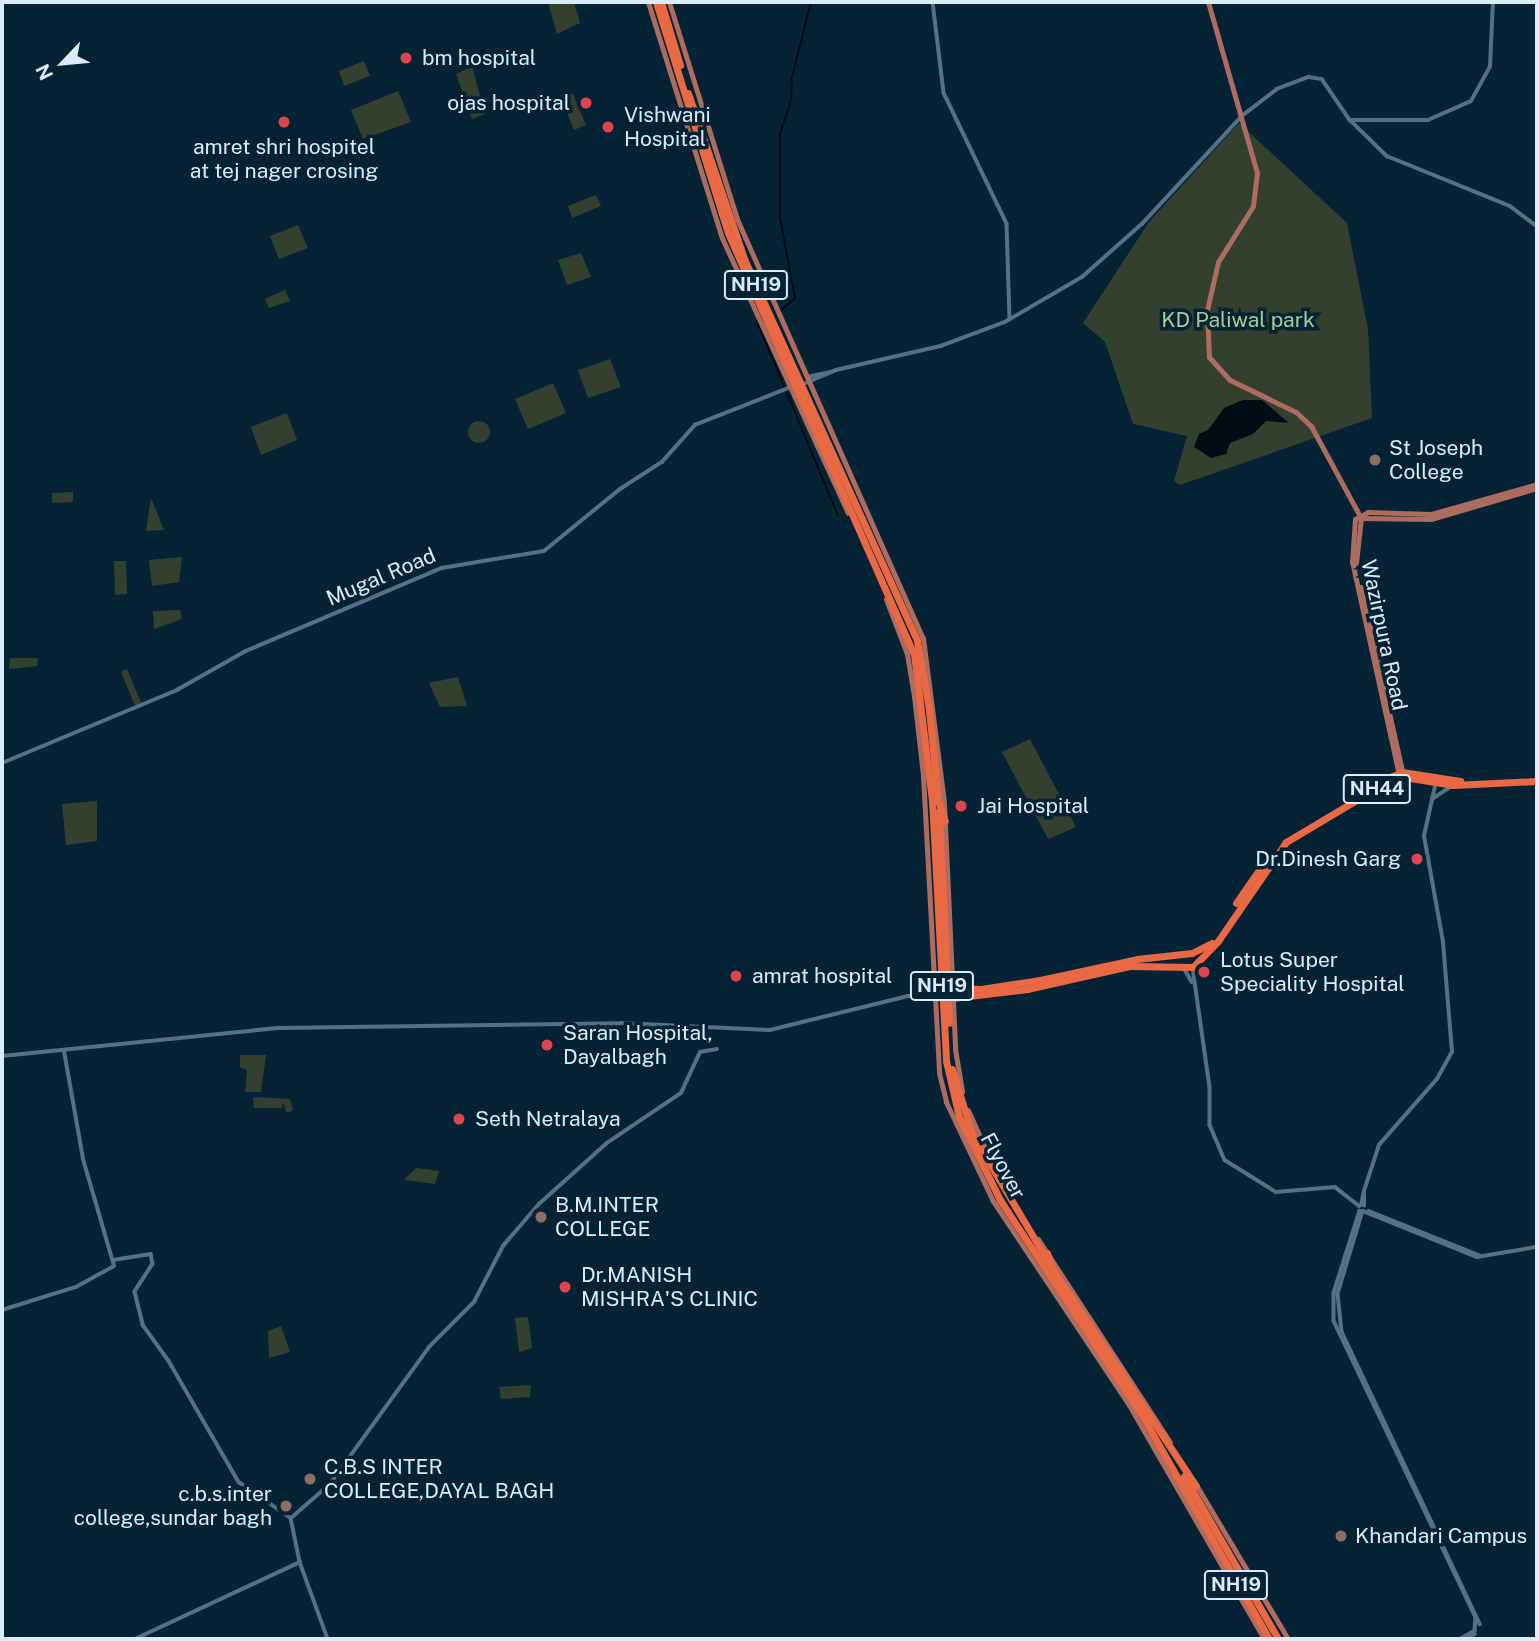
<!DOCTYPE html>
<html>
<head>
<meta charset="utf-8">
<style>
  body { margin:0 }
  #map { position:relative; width:1539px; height:1641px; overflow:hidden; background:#062336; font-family:"Public Sans",sans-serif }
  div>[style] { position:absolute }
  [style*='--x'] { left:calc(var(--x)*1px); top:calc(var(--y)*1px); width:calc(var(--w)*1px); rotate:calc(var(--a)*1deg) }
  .green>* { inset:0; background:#33402e }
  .round { border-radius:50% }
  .water>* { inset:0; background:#000d14 }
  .stream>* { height:2px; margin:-1px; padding:0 1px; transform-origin:1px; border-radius:1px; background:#000d14 }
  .minor>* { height:3.5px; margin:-1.75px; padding:0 1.75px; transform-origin:1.75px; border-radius:1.75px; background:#537188 }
  .major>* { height:5px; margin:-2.5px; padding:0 2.5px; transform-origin:2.5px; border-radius:2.5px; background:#ac6c5f }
  .highway>* { height:7px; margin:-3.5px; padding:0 3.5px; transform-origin:3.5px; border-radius:3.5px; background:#e86944 }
  .dots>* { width:19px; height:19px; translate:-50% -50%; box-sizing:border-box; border:4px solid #062336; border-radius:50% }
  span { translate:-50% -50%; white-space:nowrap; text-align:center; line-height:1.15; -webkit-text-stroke:7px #062336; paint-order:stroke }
  .shield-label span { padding:2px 5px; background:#062336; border:2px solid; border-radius:5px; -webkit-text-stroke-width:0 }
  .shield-label { font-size:19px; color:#dbebf8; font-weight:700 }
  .poi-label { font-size:21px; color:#dbebf8 }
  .left { translate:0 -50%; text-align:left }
  .right { translate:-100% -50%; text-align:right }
  .park-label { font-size:21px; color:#a6ce95 }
  .street-label { font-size:21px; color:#dbebf8 }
  .frame { position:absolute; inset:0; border:4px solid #dbebf8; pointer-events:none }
  .north { position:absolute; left:28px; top:28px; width:70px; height:70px; -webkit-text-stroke:5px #062336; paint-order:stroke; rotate:244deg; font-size:19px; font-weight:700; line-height:28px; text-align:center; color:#dbebf8 }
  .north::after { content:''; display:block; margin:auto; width:24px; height:32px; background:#dbebf8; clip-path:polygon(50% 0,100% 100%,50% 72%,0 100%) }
</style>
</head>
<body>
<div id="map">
  <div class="green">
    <div style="clip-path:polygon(548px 2px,574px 2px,580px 23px,557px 34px)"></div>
    <div style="clip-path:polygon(364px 61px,370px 76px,344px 86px,339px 71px)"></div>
    <div style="clip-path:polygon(472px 66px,485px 114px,472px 119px,456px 74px)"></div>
    <div style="clip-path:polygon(398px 91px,411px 122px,363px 139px,351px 110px)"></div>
    <div style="clip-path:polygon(573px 94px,586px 125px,574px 130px,560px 96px)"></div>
    <div style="clip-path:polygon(1239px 123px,1347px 223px,1368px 329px,1372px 418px,1180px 485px,1174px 481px,1187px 436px,1133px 424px,1105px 342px,1083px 323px,1149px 222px)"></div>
    <div style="clip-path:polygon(596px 195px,601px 206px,572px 218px,568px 206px)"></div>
    <div style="clip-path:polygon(298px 225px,308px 248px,279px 259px,270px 236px)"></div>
    <div style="clip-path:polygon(581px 253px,591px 277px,567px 285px,558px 260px)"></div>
    <div style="clip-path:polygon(285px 290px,290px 301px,269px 308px,265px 299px)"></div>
    <div style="clip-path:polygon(610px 359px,621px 387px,588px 398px,578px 370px)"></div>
    <div style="clip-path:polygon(553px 383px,566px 413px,528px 429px,515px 399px)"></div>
    <div style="clip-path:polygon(287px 413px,297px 440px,261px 455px,251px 427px)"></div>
    <div class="round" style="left:468px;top:421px;width:22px;height:22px"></div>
    <div style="clip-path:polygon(73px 492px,73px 502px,52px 503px,52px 493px)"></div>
    <div style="clip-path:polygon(151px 498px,164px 530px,146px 531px)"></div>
    <div style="clip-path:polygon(182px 557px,179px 582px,152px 586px,149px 560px)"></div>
    <div style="clip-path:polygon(114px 561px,126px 561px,127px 594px,115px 595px)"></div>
    <div style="clip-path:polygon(180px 610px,182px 619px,154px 629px,153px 611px)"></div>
    <div style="clip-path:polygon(10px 658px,38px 658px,37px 666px,9px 669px)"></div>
    <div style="clip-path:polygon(127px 669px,141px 703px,135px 706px,121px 672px)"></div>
    <div style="clip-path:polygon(458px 677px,467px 706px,440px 707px,429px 683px)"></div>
    <div style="clip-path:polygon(1030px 739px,1076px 827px,1048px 839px,1002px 752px)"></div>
    <div style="clip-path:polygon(97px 801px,97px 841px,66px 845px,62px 804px)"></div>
    <div style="clip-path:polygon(240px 1055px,266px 1055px,261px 1092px,245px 1092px,247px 1070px,240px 1067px)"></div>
    <div style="clip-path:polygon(253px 1097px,290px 1099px,293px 1110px,287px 1113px,283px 1102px,282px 1108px,254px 1108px)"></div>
    <div style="clip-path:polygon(416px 1168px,439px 1171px,435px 1184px,404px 1180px)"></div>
    <div style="clip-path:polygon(528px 1317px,532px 1348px,519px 1352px,515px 1318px)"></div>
    <div style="clip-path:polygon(281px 1326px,290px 1352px,269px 1358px,268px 1331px)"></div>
    <div style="clip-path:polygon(531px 1385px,530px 1397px,501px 1399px,499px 1387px)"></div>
  </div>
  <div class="water">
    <div style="clip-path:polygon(1243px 400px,1262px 400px,1289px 423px,1266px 421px,1253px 434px,1230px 443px,1226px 454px,1211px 458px,1194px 447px,1199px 434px,1208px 430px,1224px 408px)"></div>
  </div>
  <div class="stream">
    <div style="--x:780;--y:311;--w:20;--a:-41"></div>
    <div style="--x:795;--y:298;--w:81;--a:-100.6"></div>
    <div style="--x:780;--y:218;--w:84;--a:-90"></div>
    <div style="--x:780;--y:134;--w:36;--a:-72"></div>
    <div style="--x:791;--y:100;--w:23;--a:-88"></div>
    <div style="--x:792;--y:77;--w:77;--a:-75.8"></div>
    <div style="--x:757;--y:321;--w:211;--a:67.4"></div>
  </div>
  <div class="minor">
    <div style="--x:933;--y:2;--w:92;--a:83.1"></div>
    <div style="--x:944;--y:93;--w:145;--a:64.3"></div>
    <div style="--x:1007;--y:224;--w:95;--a:88.2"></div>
    <div style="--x:1350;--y:120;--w:78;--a:0"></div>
    <div style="--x:1428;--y:120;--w:47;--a:-23.8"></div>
    <div style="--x:1471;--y:101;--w:39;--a:-61"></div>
    <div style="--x:1490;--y:67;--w:65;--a:-87.4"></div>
    <div style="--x:807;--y:377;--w:25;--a:-12"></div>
    <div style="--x:801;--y:385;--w:38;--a:-23"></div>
    <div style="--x:836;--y:370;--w:108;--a:-12.9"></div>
    <div style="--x:941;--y:346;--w:68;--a:-20.6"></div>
    <div style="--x:1005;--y:322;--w:89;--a:-30.3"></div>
    <div style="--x:1082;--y:277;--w:80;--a:-41.5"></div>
    <div style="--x:1142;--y:224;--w:147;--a:-47.2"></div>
    <div style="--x:1242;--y:116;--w:44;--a:-37.6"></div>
    <div style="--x:1277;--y:89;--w:34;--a:-21"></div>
    <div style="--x:1309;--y:77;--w:13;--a:9"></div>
    <div style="--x:1322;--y:79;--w:50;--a:55.7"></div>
    <div style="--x:1350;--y:120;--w:52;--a:44.2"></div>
    <div style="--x:1387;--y:156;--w:133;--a:22.1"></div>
    <div style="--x:1510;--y:206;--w:34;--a:37"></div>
    <div style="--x:2;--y:763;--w:190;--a:-22.6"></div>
    <div style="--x:177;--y:690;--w:79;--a:-29.5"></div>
    <div style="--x:246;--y:651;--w:213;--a:-23"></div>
    <div style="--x:442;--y:568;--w:103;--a:-9.5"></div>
    <div style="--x:544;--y:551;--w:98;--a:-39.2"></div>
    <div style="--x:620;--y:489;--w:50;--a:-32.7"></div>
    <div style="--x:662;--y:462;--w:50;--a:-48.3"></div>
    <div style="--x:695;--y:425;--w:103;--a:-21.6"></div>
    <div style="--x:1432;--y:799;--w:24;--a:-33"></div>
    <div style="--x:1184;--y:968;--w:16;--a:60"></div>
    <div style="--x:1193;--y:968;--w:120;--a:81.9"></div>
    <div style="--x:1210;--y:1087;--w:38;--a:90"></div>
    <div style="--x:1210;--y:1125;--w:38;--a:67"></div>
    <div style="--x:1225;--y:1160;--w:60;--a:32.1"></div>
    <div style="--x:1276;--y:1192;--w:59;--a:-4.8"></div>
    <div style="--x:1335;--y:1187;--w:31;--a:38"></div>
    <div style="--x:2;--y:1056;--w:279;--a:-5.8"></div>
    <div style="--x:280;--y:1028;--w:341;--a:-0.8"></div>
    <div style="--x:621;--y:1023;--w:149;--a:2.7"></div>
    <div style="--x:770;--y:1030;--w:142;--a:-13.8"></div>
    <div style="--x:908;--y:996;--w:26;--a:2"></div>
    <div style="--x:1361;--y:1205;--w:14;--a:-78"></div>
    <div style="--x:1364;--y:1206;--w:15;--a:-90"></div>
    <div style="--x:1364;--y:1191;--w:48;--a:-71.9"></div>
    <div style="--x:1379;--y:1145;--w:88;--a:-48.7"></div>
    <div style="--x:1437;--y:1079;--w:31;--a:-61"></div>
    <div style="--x:1452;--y:1052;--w:110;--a:-94.7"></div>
    <div style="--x:1443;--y:942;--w:108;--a:-100.2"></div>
    <div style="--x:1424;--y:836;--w:55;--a:-77.5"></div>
    <div style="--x:1360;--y:1211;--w:86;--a:107.6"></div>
    <div style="--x:1334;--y:1293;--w:28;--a:90"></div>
    <div style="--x:1334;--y:1321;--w:328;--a:64.4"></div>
    <div style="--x:1476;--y:1617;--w:14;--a:94"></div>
    <div style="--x:1475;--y:1631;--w:16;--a:150"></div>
    <div style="--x:1363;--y:1211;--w:87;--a:106.8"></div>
    <div style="--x:1338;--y:1294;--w:38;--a:84"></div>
    <div style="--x:1342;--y:1332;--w:323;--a:64.7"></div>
    <div style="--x:1363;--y:1211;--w:123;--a:22"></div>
    <div style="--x:1477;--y:1257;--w:61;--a:-9.5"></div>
    <div style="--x:1369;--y:1211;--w:121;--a:21.9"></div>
    <div style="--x:113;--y:1260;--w:38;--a:-9"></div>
    <div style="--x:151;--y:1254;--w:10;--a:79"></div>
    <div style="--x:153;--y:1264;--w:33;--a:123"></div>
    <div style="--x:135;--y:1292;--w:34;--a:76"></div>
    <div style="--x:143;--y:1325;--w:44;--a:54.2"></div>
    <div style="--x:169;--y:1361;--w:140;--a:60"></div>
    <div style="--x:239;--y:1482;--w:63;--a:34.7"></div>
    <div style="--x:291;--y:1518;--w:45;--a:78.4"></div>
    <div style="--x:300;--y:1562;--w:82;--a:70"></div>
    <div style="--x:2;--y:1310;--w:77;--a:-17.3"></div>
    <div style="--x:76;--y:1287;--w:43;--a:-28.9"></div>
    <div style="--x:114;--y:1266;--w:111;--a:-106.2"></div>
    <div style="--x:83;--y:1159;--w:110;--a:-100"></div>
    <div style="--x:291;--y:1518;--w:52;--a:-41.1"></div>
    <div style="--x:330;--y:1484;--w:169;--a:-54.1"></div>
    <div style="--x:429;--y:1347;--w:64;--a:-45"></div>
    <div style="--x:474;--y:1302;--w:63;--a:-62.6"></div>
    <div style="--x:503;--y:1246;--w:55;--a:-49.4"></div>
    <div style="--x:539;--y:1204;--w:91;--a:-41.9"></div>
    <div style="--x:607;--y:1143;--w:89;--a:-34"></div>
    <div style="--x:681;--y:1093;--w:45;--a:-65.1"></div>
    <div style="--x:700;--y:1052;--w:17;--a:-10"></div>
    <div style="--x:135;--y:1639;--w:182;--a:-25"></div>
    <div style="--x:1467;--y:1639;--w:9;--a:-32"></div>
  </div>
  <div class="major">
    <div style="--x:648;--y:2;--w:247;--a:72.6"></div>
    <div style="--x:722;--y:238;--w:302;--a:65.4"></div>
    <div style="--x:669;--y:2;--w:227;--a:72.6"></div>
    <div style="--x:737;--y:219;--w:458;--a:66.1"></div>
    <div style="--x:923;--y:638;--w:166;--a:82.7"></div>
    <div style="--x:944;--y:803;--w:246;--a:87.4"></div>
    <div style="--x:955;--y:1049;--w:43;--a:80.5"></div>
    <div style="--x:1208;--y:2;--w:178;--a:74"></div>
    <div style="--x:1257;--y:173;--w:33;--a:97"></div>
    <div style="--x:1253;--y:206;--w:66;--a:122"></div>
    <div style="--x:1218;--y:262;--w:49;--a:102.9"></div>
    <div style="--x:1207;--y:310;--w:47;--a:87.6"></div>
    <div style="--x:1209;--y:357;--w:31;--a:48"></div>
    <div style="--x:1230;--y:380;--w:73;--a:25.9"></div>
    <div style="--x:1296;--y:412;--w:21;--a:43"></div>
    <div style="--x:1311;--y:426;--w:105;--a:61.5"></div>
    <div style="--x:1356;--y:563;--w:45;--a:-83.7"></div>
    <div style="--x:1361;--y:518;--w:70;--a:0.8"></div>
    <div style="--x:1431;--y:519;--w:110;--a:-16.3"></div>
    <div style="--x:1361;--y:587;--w:193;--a:77.4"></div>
    <div style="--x:886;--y:599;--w:59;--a:69.1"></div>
    <div style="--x:907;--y:654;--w:43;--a:80.5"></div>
    <div style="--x:914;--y:696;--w:80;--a:83.5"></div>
    <div style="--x:923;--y:775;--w:298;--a:86.9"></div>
    <div style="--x:939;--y:1073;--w:30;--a:76"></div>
    <div style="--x:946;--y:1102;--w:110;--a:64.6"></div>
    <div style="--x:993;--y:1201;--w:245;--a:56.3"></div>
    <div style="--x:1129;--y:1405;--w:270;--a:60"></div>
    <div style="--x:1399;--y:775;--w:218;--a:-102.4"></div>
    <div style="--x:1352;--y:562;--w:43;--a:-86"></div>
    <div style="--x:1355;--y:519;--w:15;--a:-28"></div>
    <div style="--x:1368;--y:512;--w:63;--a:1.8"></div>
    <div style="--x:1431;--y:514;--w:110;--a:-15.8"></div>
    <div style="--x:968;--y:1110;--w:49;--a:66"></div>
    <div style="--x:1038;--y:1239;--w:242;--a:57"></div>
    <div style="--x:1195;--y:1483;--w:182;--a:59.2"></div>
  </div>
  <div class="highway">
    <div style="--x:656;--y:2;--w:242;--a:72.7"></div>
    <div style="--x:728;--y:233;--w:460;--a:66.2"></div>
    <div style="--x:914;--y:654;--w:147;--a:83"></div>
    <div style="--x:932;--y:800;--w:261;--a:86.9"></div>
    <div style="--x:946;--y:1061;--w:57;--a:76.9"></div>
    <div style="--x:959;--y:1117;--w:93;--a:63.7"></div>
    <div style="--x:1000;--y:1200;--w:260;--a:56.6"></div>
    <div style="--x:1143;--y:1417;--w:255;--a:60.4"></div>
    <div style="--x:661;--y:2;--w:66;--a:73.2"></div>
    <div style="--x:688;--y:93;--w:177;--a:71.3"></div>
    <div style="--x:745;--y:261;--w:417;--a:65.6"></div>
    <div style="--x:917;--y:641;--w:70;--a:80.1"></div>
    <div style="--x:929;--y:710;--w:90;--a:84.3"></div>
    <div style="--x:938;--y:800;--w:22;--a:72"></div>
    <div style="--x:1377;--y:783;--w:27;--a:-24"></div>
    <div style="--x:1402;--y:772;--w:59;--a:8.8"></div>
    <div style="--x:939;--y:811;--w:212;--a:87.3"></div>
    <div style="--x:1236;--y:903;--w:44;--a:-55.2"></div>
    <div style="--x:952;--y:988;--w:29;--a:2"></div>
    <div style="--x:981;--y:989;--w:60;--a:-8.7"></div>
    <div style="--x:1040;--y:980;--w:99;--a:-12.2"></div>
    <div style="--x:1137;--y:959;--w:55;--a:-6.2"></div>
    <div style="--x:1192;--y:953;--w:22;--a:-27"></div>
    <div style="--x:952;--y:998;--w:76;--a:-6.8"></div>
    <div style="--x:1027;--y:989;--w:106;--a:-12.6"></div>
    <div style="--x:1130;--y:966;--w:63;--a:0.9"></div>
    <div style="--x:1193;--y:967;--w:36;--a:-46"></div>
    <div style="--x:1218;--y:941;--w:120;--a:-55.5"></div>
    <div style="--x:1286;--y:842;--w:104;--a:-30.8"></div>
    <div style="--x:1375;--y:789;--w:31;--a:-22"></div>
    <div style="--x:1404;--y:777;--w:50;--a:9.3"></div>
    <div style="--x:1453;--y:785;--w:84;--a:-2.7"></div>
    <div style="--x:952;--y:1069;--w:68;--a:72.9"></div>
    <div style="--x:972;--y:1134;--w:158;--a:59.2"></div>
    <div style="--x:1047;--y:1253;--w:18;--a:71"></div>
    <div style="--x:1053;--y:1270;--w:259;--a:56.5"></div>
    <div style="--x:1184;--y:1476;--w:188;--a:60"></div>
  </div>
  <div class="dots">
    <div style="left:406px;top:58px;background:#e0444e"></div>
    <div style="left:586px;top:103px;background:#e0444e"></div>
    <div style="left:284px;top:122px;background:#e0444e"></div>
    <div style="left:608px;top:127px;background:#e0444e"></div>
    <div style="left:1375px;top:460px;background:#8d6e63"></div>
    <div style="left:961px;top:806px;background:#e0444e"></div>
    <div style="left:1417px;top:859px;background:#e0444e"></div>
    <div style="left:1204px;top:972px;background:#e0444e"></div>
    <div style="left:736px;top:976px;background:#e0444e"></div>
    <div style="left:547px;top:1045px;background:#e0444e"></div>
    <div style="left:459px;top:1119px;background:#e0444e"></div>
    <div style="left:541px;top:1217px;background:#8d6e63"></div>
    <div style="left:565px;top:1287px;background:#e0444e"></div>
    <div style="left:310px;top:1479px;background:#8d6e63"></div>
    <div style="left:286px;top:1506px;background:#8d6e63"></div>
    <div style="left:1341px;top:1536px;background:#8d6e63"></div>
  </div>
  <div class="shield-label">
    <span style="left:756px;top:285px">NH19</span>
    <span style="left:1377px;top:789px">NH44</span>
    <span style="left:942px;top:986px">NH19</span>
    <span style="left:1236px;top:1585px">NH19</span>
  </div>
  <div class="poi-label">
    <span class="left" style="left:422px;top:58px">bm hospital</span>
    <span class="right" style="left:570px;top:103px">ojas hospital</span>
    <span class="left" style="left:624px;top:127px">Vishwani<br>Hospital</span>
    <span style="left:284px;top:159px">amret shri hospitel<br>at tej nager crosing</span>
    <span class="left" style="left:1389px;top:460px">St Joseph<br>College</span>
    <span class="left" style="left:977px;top:806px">Jai Hospital</span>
    <span class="right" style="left:1401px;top:859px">Dr.Dinesh Garg</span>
    <span class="left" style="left:1220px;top:972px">Lotus Super<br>Speciality Hospital</span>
    <span class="left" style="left:752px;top:976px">amrat hospital</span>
    <span class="left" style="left:563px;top:1045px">Saran Hospital,<br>Dayalbagh</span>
    <span class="left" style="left:475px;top:1119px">Seth Netralaya</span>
    <span class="left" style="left:555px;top:1217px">B.M.INTER<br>COLLEGE</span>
    <span class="left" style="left:581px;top:1287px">Dr.MANISH<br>MISHRA'S CLINIC</span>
    <span class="left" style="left:324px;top:1479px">C.B.S INTER<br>COLLEGE,DAYAL BAGH</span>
    <span class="right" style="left:272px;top:1506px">c.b.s.inter<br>college,sundar bagh</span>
    <span class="left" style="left:1355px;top:1536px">Khandari Campus</span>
  </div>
  <div class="park-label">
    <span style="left:1238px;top:320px">KD Paliwal park</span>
  </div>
  <div class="street-label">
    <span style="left:381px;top:577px;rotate:-23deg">Mugal Road</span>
    <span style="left:1384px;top:635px;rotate:78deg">Wazirpura Road</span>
    <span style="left:1003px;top:1166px;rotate:62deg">Flyover</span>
  </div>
  <div class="frame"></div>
  <div class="north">N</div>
</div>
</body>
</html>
